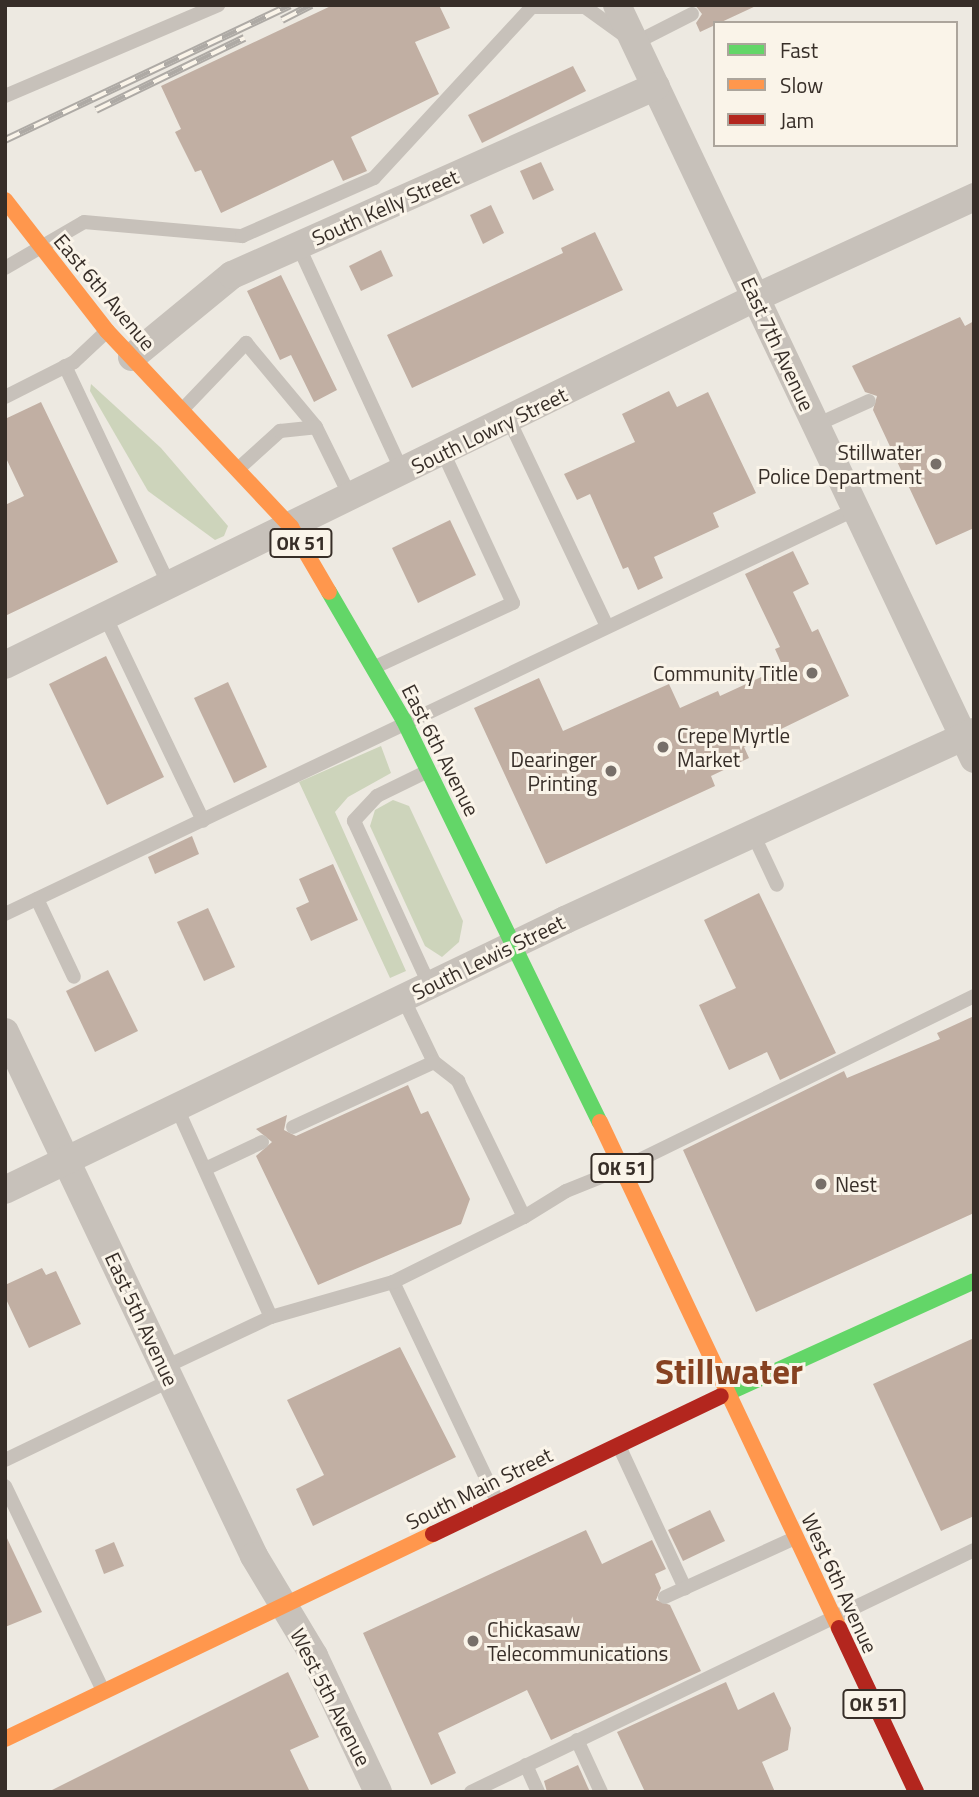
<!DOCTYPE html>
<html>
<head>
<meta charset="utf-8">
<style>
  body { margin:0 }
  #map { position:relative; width:979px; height:1797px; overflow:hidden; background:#ede9e1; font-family:"Titillium Web",sans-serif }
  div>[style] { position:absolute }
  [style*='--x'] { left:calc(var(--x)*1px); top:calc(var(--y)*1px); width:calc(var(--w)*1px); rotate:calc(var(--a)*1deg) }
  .green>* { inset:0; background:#cdd4bb }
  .building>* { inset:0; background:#c1afa3 }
  .lane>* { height:14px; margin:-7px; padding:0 7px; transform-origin:7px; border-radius:7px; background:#c7c1ba }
  .street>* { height:28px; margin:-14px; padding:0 14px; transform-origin:14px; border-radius:14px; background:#c7c1ba }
  .fast>* { height:16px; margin:-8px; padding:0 8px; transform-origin:8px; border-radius:8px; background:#63d668 }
  .slow>* { height:16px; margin:-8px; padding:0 8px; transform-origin:8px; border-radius:8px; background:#ff974d }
  .jam>* { height:16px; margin:-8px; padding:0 8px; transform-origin:8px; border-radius:8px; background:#b3261e }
  .rail>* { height:8px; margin-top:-4px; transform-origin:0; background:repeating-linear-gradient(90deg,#faf4e9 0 16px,#aeaaa5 0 32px); box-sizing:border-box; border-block:2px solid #aeaaa5 }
  .dots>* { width:19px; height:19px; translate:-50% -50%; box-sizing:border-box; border:4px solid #faf4e9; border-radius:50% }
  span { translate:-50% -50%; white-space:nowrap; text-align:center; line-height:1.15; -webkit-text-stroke:6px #faf4e9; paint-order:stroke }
  .shield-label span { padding:2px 5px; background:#faf4e9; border:2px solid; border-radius:5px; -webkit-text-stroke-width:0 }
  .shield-label { font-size:19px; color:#372e28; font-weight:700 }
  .street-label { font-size:21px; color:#372e28 }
  .poi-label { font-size:21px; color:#372e28 }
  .right { translate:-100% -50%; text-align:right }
  .left { translate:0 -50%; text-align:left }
  .town-label { font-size:35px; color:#874221; font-weight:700 }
  .frame { position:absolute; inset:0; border:7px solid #372e28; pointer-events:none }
  .legend { position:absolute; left:713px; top:21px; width:245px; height:126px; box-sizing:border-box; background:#faf4e9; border:2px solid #aca59c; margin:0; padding:9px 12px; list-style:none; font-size:21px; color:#372e28 }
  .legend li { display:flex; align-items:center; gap:14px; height:35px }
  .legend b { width:35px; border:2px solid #aca59c }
</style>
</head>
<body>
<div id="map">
  <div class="green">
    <div style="clip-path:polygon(91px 384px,161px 448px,228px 526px,224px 536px,215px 540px,148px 491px,90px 391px)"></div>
    <div style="clip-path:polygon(381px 746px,391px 773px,348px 797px,335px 812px,406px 971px,390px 978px,299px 782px)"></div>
    <div style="clip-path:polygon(393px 800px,409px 806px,463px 921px,459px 942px,442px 957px,425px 946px,370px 826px,375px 810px)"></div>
  </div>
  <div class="building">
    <div style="clip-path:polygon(333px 5px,439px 5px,450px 28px,415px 42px,439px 94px,351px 137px,367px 171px,343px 181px,333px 160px,221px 213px,201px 170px,195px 172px,175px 132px,181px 129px,161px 86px)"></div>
    <div style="clip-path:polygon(695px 5px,758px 5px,700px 32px,696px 23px,702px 14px)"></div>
    <div style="clip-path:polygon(573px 66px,586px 91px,482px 143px,468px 115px)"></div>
    <div style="clip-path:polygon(541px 162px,554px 190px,533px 200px,520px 171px)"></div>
    <div style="clip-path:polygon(491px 205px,504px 233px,483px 244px,470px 215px)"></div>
    <div style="clip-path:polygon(595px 232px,623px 290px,412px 388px,387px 335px,563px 253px,561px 248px)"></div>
    <div style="clip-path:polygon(381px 250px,393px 276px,361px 291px,349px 266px)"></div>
    <div style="clip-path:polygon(281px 275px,337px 390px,314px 402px,291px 355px,280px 360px,247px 291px)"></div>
    <div style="clip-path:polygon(960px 317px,965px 326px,974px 321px,974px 528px,936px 545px,873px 410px,877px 396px,865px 392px,852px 366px)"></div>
    <div style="clip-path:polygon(669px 391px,677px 407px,708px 392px,756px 493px,713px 513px,719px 527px,654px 557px,663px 578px,638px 590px,628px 567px,623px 569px,590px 494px,577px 500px,564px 474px,635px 442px,622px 414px)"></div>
    <div style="clip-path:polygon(41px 402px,118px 562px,5px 616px,5px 505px,24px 496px,5px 456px,5px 419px)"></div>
    <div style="clip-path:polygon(450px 520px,476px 575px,418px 603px,392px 548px)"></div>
    <div style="clip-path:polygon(793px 551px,809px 584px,793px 592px,812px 632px,818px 629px,849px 696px,744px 747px,749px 758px,711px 776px,715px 786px,546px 864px,474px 708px,539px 678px,563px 731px,669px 684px,680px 708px,718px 691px,720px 696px,783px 667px,775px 649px,780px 647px,745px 574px)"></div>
    <div style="clip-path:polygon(106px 656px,164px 777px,107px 805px,49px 684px)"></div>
    <div style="clip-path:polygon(228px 682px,267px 767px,234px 783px,194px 698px)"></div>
    <div style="clip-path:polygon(192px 836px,199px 854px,155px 874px,148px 857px)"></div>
    <div style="clip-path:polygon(333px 864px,358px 920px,311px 941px,296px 908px,309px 902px,299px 879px)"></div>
    <div style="clip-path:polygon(759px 893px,836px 1053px,780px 1080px,767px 1052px,729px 1070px,699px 1005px,736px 988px,704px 920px)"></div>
    <div style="clip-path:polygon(208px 908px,235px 967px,204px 981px,177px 922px)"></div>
    <div style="clip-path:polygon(108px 970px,138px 1031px,95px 1052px,66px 991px)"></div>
    <div style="clip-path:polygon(974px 1016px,974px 1213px,756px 1312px,683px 1150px,844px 1071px,847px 1078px,940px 1039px,937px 1033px)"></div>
    <div style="clip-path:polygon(408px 1085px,421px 1114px,428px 1111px,470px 1199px,461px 1224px,318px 1285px,256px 1156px,272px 1142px,256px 1129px,287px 1115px,284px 1130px,296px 1136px)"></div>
    <div style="clip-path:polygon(42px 1268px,46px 1275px,56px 1271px,81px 1324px,29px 1348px,5px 1297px,5px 1285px)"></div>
    <div style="clip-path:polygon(974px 1338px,974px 1516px,941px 1531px,873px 1384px)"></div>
    <div style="clip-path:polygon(400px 1347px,456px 1457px,313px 1526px,296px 1489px,324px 1475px,287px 1400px)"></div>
    <div style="clip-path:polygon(710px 1510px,725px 1541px,683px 1561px,668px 1530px)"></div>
    <div style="clip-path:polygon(586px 1530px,602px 1564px,652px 1540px,666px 1569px,655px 1574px,661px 1588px,656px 1600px,670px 1605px,701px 1671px,551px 1740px,527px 1690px,438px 1733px,456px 1773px,431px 1785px,363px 1633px)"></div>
    <div style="clip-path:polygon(5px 1534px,42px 1612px,5px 1627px)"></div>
    <div style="clip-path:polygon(114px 1542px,124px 1566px,104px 1574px,95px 1550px)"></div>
    <div style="clip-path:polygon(288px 1672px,319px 1737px,290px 1750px,310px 1792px,48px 1792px)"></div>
    <div style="clip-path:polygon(726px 1682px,738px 1710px,774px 1692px,791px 1728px,788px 1750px,762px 1762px,775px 1792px,645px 1792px,617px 1732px)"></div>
    <div style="clip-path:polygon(578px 1765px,590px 1792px,547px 1792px,544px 1781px)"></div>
  </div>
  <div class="lane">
    <div style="--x:5;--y:96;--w:232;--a:-23.1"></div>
    <div style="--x:298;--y:245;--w:251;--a:65.3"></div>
    <div style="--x:5;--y:268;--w:91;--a:-30.2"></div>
    <div style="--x:84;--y:222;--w:159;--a:5.1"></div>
    <div style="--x:242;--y:236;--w:144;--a:-23.7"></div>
    <div style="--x:374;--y:178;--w:233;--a:-47.3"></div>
    <div style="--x:532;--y:7;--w:53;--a:0"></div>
    <div style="--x:585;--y:7;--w:62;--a:35.8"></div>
    <div style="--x:635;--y:43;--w:64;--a:-27"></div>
    <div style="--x:65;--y:366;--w:242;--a:64.6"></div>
    <div style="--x:5;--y:397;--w:77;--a:-26.9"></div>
    <div style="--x:74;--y:362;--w:44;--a:-43.2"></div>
    <div style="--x:182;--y:410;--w:93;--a:-46.3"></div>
    <div style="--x:246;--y:343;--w:109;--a:50.2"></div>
    <div style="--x:316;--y:427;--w:79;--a:63.8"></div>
    <div style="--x:509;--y:420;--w:228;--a:64.6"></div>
    <div style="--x:816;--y:425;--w:58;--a:-24.4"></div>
    <div style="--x:238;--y:469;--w:57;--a:-42.1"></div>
    <div style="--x:280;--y:431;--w:36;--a:-6"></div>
    <div style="--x:105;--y:616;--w:227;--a:64.4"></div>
    <div style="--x:375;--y:667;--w:152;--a:-24.9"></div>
    <div style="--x:513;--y:603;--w:166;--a:-114.9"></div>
    <div style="--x:428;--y:771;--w:57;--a:153.9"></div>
    <div style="--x:377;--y:796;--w:34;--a:133"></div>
    <div style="--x:354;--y:821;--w:182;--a:65.3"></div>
    <div style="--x:753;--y:834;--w:56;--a:64.8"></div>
    <div style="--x:37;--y:899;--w:86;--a:64.6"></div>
    <div style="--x:5;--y:914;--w:942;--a:-25.45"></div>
    <div style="--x:403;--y:998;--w:71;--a:64.2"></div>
    <div style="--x:434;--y:1062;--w:31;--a:38"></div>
    <div style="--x:458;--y:1081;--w:151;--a:64.1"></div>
    <div style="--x:177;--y:1108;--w:229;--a:65.8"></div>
    <div style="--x:293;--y:1127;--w:155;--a:-24.7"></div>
    <div style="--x:205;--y:1169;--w:63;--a:-25.3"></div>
    <div style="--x:393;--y:1282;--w:242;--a:64.6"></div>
    <div style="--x:165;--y:1367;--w:117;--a:-25.3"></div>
    <div style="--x:271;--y:1317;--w:127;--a:-16"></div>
    <div style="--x:393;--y:1282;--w:146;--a:-26.4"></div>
    <div style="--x:524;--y:1217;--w:49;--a:-31.8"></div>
    <div style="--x:566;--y:1191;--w:61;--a:-22"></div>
    <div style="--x:623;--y:1168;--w:391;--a:-26.1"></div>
    <div style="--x:619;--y:1446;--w:157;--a:65.1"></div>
    <div style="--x:5;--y:1460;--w:184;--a:-25.7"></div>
    <div style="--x:5;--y:1486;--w:227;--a:64.4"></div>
    <div style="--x:665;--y:1597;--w:143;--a:-24.4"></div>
    <div style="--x:577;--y:1740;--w:57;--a:65.2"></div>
    <div style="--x:526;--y:1765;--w:30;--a:66"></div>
    <div style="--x:471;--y:1792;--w:558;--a:-25.69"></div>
  </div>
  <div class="street">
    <div style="--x:617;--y:5;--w:834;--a:64.66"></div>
    <div style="--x:132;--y:357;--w:129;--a:-39.4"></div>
    <div style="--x:232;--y:275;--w:464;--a:-24"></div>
    <div style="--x:5;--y:665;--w:837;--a:-26.08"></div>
    <div style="--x:757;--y:297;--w:239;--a:-24.7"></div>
    <div style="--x:5;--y:1032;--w:580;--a:64.58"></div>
    <div style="--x:254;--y:1556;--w:117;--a:59"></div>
    <div style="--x:314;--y:1656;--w:150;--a:64.8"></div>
    <div style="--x:5;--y:1190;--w:622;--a:-25.74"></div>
    <div style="--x:565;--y:920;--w:450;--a:-24.7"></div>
  </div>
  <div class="fast">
    <div style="--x:329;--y:592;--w:149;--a:59.8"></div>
    <div style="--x:404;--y:721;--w:446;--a:64"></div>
    <div style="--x:721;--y:1396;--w:278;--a:-24.4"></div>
  </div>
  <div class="slow">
    <div style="--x:5;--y:200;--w:166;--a:52.1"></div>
    <div style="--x:107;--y:331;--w:269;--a:46.8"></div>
    <div style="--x:291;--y:527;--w:75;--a:59.7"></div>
    <div style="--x:600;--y:1122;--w:560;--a:64.72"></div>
    <div style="--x:5;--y:1739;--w:475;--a:-25.6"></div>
  </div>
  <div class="jam">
    <div style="--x:433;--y:1534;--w:319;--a:-25.6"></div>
    <div style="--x:839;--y:1628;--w:181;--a:64.8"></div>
  </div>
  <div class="rail">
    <div style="--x:282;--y:20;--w:33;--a:-27"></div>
    <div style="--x:96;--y:110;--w:165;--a:-25.9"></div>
    <div style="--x:5;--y:140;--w:315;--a:-25.3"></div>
  </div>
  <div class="dots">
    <div style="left:936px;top:464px;background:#776f69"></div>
    <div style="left:812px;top:673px;background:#776f69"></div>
    <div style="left:663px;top:747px;background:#776f69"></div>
    <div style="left:611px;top:771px;background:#776f69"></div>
    <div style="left:821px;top:1184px;background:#776f69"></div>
    <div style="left:473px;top:1641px;background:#776f69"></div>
  </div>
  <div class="shield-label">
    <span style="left:301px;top:543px">OK 51</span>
    <span style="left:622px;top:1168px">OK 51</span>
    <span style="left:874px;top:1704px">OK 51</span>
  </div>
  <div class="street-label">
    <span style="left:385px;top:207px;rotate:-24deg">South Kelly Street</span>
    <span style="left:105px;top:292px;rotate:50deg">East 6th Avenue</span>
    <span style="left:778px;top:344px;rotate:65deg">East 7th Avenue</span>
    <span style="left:489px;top:430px;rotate:-26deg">South Lowry Street</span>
    <span style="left:441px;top:750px;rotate:63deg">East 6th Avenue</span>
    <span style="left:488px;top:957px;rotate:-26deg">South Lewis Street</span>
    <span style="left:142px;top:1319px;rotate:65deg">East 5th Avenue</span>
    <span style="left:479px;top:1488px;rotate:-26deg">South Main Street</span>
    <span style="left:840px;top:1583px;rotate:65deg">West 6th Avenue</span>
    <span style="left:331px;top:1697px;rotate:63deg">West 5th Avenue</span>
  </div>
  <div class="poi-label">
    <span class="right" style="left:922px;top:464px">Stillwater<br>Police Department</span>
    <span class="right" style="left:798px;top:673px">Community Title</span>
    <span class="left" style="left:677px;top:747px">Crepe Myrtle<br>Market</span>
    <span class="right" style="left:597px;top:771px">Dearinger<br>Printing</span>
    <span class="left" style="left:835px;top:1184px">Nest</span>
    <span class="left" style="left:487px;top:1641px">Chickasaw<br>Telecommunications</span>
  </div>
  <div class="town-label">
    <span style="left:729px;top:1371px">Stillwater</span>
  </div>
  <div class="frame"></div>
  <ul class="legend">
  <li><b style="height:9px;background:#63d668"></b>Fast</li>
  <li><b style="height:9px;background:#ff974d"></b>Slow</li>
  <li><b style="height:9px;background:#b3261e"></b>Jam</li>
  </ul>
</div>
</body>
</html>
